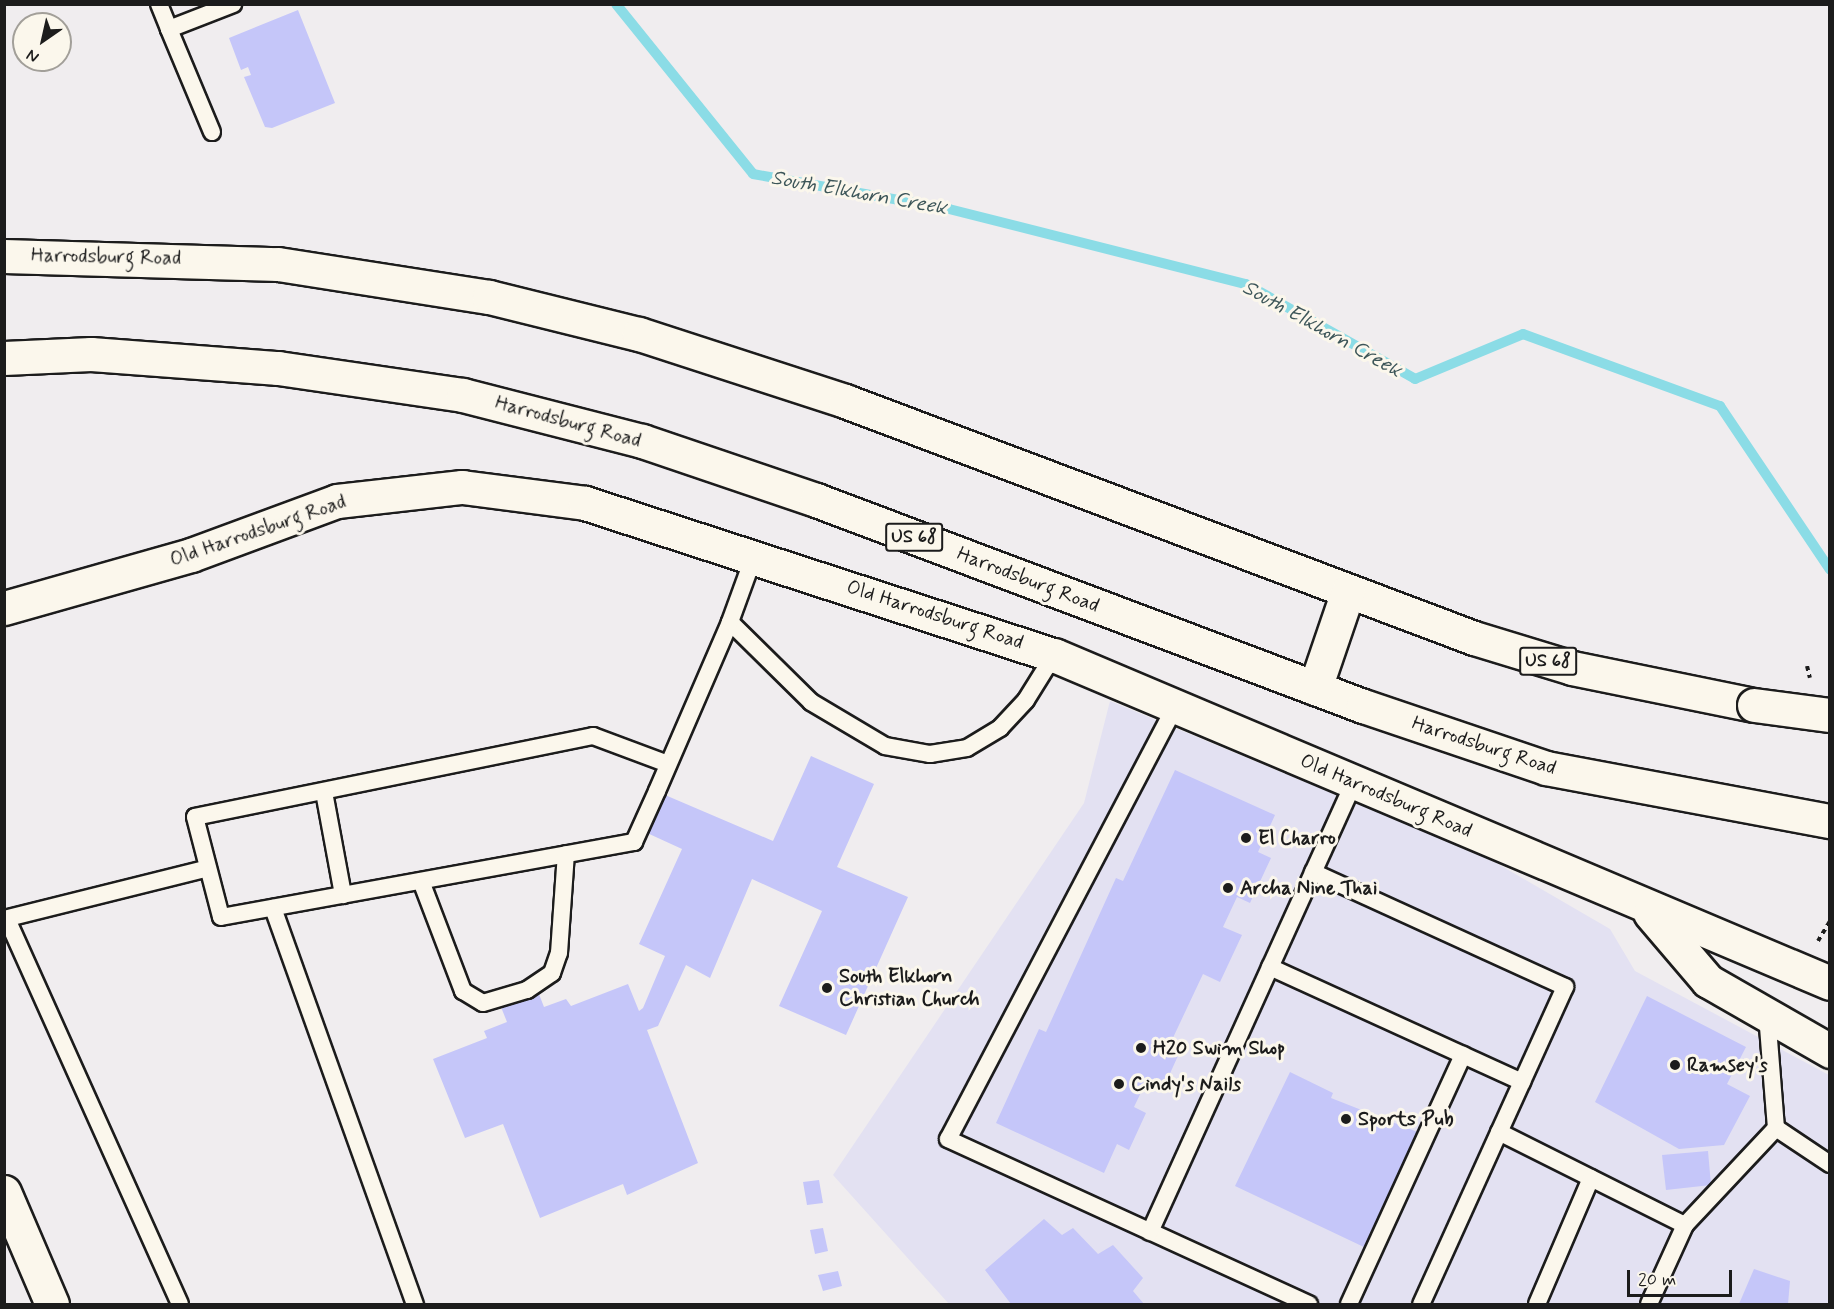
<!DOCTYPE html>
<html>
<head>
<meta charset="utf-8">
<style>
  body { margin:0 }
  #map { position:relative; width:1834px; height:1309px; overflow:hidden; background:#f0edef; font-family:Mynerve,sans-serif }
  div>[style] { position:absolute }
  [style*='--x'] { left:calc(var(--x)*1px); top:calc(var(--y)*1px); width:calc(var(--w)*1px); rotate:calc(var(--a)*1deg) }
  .built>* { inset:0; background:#e3e1f2 }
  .stream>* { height:10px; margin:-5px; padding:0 5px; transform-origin:5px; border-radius:5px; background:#8bdce6 }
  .building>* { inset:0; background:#c5c6f9 }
  .path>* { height:4px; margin-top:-2px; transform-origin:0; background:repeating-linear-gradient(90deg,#1c1c1c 0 4.5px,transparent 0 9px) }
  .roads { filter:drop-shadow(2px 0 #1c1c1c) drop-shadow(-2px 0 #1c1c1c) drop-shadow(0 2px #1c1c1c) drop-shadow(0 -2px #1c1c1c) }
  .lane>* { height:16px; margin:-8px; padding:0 8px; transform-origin:8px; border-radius:8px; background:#fbf7ec }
  .street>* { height:33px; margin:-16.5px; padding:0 16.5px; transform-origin:16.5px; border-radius:16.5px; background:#fbf7ec }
  .primary>* { height:33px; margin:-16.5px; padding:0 16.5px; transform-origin:16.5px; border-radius:16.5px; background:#fbf7ec }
  .bridges { filter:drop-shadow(2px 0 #1c1c1c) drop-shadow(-2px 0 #1c1c1c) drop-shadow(0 2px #1c1c1c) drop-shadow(0 -2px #1c1c1c) }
  .primary-bridge>* { height:33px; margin:-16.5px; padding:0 16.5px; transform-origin:16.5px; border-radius:16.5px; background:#fbf7ec }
  .dots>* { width:16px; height:16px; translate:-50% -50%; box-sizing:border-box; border:3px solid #fbf7ec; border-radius:50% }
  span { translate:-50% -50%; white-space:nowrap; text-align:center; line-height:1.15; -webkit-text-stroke:6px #fbf7ec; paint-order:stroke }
  .shield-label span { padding:2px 4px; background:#fbf7ec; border:2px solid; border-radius:4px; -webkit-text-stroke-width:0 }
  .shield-label { font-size:18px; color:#1c1c1c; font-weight:700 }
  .street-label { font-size:20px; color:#1c1c1c }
  .poi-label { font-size:20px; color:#1c1c1c; font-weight:700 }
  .left { translate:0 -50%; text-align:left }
  .water-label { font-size:21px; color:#3d5659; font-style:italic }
  .frame { position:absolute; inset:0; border:6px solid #1c1c1c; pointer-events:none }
  .north { position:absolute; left:12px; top:12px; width:60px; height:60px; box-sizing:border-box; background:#fbf7ec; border:2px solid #a29f99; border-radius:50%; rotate:214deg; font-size:16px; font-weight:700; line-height:24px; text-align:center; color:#1c1c1c }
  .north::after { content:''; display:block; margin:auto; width:21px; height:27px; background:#1c1c1c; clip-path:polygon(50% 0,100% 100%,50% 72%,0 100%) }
  .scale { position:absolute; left:1627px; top:1270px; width:105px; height:27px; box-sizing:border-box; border:3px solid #1c1c1c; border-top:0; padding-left:8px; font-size:18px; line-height:21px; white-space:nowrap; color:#1c1c1c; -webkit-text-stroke:4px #fbf7ec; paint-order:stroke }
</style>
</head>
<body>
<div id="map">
  <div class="built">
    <div style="clip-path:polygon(1110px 701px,1486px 857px,1610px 929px,1635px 971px,1829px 1075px,1829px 1304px,949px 1304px,833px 1175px,1084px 803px)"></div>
  </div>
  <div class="stream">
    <div style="--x:616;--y:4;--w:218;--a:51.1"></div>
    <div style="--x:753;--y:174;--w:199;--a:10.1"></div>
    <div style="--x:949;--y:209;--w:306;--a:14.2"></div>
    <div style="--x:1246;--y:284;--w:194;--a:29.3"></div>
    <div style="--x:1415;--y:379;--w:117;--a:-22.6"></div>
    <div style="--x:1523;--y:334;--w:210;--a:20.1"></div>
    <div style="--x:1720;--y:406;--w:197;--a:56.1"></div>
  </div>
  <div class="building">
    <div style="clip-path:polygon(298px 10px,335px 103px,272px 128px,265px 127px,244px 77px,251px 75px,248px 67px,241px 70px,229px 38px)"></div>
    <div style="clip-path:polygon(811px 756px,874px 784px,837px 867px,908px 897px,846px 1035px,779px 1006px,822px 911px,752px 879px,710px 978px,686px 965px,658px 1026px,647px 1030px,698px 1163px,627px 1195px,623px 1184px,540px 1218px,503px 1124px,465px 1138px,433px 1059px,487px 1038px,484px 1031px,507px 1022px,495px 992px,532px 976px,544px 1007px,566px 999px,571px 1006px,628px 984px,639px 1011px,643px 1008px,665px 956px,639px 944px,682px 849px,634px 827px,651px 789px,773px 841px)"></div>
    <div style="clip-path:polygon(1175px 770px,1275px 815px,1258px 852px,1271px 858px,1250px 903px,1237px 897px,1223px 927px,1242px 935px,1220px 982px,1203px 974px,1171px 1042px,1182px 1047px,1162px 1091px,1145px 1084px,1134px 1107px,1146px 1113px,1129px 1150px,1117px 1144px,1104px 1173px,996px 1123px,1039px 1029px,1046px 1032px,1116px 878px,1123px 881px)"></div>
    <div style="clip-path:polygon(1647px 996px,1746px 1047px,1727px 1084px,1750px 1096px,1724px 1145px,1679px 1149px,1595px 1102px)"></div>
    <div style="clip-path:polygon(1290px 1072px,1333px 1093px,1331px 1098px,1420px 1133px,1366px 1248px,1235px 1186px)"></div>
    <div style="clip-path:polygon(1708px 1151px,1711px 1185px,1666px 1190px,1662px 1155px)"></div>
    <div style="clip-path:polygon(819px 1180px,823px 1203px,807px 1205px,803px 1182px)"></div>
    <div style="clip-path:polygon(1044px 1219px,1062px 1235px,1073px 1228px,1098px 1254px,1113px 1245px,1143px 1278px,1133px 1291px,1144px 1304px,1011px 1304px,985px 1270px)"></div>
    <div style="clip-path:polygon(823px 1228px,828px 1251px,815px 1254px,810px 1230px)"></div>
    <div style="clip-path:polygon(1754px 1269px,1790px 1281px,1788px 1304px,1739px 1304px)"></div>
    <div style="clip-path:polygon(838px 1271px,842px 1286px,823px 1291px,818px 1275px)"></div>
  </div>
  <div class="path">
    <div style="--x:1807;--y:666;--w:12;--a:76"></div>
    <div style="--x:1818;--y:941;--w:23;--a:-59"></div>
  </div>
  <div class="roads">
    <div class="lane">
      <div style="--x:159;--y:4;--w:27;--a:68"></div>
      <div style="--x:212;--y:132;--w:112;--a:-112.7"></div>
      <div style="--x:169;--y:29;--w:69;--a:-21.3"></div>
      <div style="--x:730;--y:622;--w:114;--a:44.6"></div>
      <div style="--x:811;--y:702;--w:86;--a:30.7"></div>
      <div style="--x:885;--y:746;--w:46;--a:10.1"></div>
      <div style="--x:930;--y:754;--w:37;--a:-9"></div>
      <div style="--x:967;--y:748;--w:39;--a:-31"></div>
      <div style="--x:1000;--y:728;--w:38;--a:-47"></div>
      <div style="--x:1026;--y:700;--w:53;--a:-58.1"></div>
      <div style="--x:1176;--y:705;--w:490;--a:117.7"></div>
      <div style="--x:948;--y:1139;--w:397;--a:24.6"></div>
      <div style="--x:668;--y:764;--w:80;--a:-159.5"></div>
      <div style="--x:593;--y:736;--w:406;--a:168.5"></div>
      <div style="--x:195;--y:817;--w:103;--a:75.4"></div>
      <div style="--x:221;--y:917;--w:420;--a:-10.3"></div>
      <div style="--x:634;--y:842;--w:56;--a:-65.7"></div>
      <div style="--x:657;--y:791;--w:184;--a:-66.6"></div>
      <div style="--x:730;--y:622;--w:70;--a:-70"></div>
      <div style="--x:324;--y:792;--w:105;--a:79.5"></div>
      <div style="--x:1313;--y:872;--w:277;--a:24.5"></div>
      <div style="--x:1565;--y:987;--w:348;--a:114.4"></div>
      <div style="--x:421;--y:881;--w:118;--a:69.1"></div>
      <div style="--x:463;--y:991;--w:23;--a:31"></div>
      <div style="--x:483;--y:1003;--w:46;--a:-16.5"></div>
      <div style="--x:527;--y:990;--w:30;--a:-34"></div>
      <div style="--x:552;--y:973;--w:21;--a:-71"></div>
      <div style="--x:559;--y:953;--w:99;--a:-86"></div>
      <div style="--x:273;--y:908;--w:421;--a:70.3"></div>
      <div style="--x:4;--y:919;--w:210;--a:-14"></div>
      <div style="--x:7;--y:919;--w:422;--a:65.8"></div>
      <div style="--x:1270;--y:967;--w:277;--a:24.5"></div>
      <div style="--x:1767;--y:1014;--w:114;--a:85.5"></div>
      <div style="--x:1776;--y:1128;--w:65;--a:33.7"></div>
      <div style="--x:1499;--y:1132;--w:208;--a:26.6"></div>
      <div style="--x:1685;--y:1225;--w:133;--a:-46.8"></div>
      <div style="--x:1150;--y:1232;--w:494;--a:-65.6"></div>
      <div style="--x:1349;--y:1304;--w:274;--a:-65.4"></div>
      <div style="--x:1537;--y:1304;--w:137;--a:-66.8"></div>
      <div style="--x:1649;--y:1304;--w:87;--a:-65.5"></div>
    </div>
    <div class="street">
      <div style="--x:4;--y:608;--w:194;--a:-15.8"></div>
      <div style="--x:191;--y:555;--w:156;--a:-20.3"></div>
      <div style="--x:337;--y:501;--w:126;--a:-6.4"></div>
      <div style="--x:462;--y:487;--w:124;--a:7.4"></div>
      <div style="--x:585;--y:503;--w:493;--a:18"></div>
      <div style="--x:1054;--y:655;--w:842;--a:22.91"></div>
      <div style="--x:1650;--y:913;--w:89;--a:49.5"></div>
      <div style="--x:1708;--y:981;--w:141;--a:29.8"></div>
      <div style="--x:4;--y:1192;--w:122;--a:66.8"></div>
    </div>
    <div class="primary">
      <div style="--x:4;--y:256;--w:274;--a:1.7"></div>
      <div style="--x:278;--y:264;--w:214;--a:8.9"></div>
      <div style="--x:489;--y:297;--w:154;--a:13.9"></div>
      <div style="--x:639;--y:334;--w:217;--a:18"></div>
      <div style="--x:845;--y:401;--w:672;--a:20.65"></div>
      <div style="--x:1474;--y:638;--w:102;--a:17"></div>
      <div style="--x:1572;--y:668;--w:186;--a:11.5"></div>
      <div style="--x:4;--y:358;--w:87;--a:-2.6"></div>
      <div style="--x:91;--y:354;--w:188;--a:4.3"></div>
      <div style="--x:278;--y:368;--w:187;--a:8.3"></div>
      <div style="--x:463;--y:395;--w:185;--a:14.4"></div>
      <div style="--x:642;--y:441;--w:184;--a:18.7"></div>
      <div style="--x:816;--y:500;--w:585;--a:20.64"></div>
      <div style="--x:1363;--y:706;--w:193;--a:18.7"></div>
      <div style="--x:1546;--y:768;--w:289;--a:10.6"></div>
      <div style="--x:1315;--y:688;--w:102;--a:-71.2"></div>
    </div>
  </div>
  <div class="bridges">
    <div class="primary-bridge">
      <div style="--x:1754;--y:705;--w:77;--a:7.5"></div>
    </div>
  </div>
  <div class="dots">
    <div style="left:1246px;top:838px;background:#1c1c1c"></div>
    <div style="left:1228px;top:888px;background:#1c1c1c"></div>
    <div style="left:827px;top:988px;background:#1c1c1c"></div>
    <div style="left:1141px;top:1048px;background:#1c1c1c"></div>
    <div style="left:1675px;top:1065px;background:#1c1c1c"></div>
    <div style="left:1119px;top:1084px;background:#1c1c1c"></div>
    <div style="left:1346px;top:1119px;background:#1c1c1c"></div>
  </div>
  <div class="shield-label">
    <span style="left:914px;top:537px">US 68</span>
    <span style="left:1548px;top:661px">US 68</span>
  </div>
  <div class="street-label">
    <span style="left:106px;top:257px;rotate:1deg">Harrodsburg Road</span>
    <span style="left:568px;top:422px;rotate:15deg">Harrodsburg Road</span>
    <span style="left:258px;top:531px;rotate:-19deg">Old Harrodsburg Road</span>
    <span style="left:1028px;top:580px;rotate:21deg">Harrodsburg Road</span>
    <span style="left:935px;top:615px;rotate:18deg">Old Harrodsburg Road</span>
    <span style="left:1484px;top:746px;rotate:18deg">Harrodsburg Road</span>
    <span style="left:1386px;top:796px;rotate:23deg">Old Harrodsburg Road</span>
  </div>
  <div class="poi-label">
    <span class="left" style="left:1258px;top:838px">El Charro</span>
    <span class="left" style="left:1240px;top:888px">Archa Nine Thai</span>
    <span class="left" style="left:839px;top:988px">South Elkhorn<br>Christian Church</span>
    <span class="left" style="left:1153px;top:1048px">H20 Swim Shop</span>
    <span class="left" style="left:1687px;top:1065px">Ramsey's</span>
    <span class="left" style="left:1131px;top:1084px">Cindy's Nails</span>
    <span class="left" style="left:1358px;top:1119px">Sports Pub</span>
  </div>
  <div class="water-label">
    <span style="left:859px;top:193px;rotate:10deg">South Elkhorn Creek</span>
    <span style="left:1322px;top:329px;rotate:29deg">South Elkhorn Creek</span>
  </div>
  <div class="frame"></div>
  <div class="north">N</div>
  <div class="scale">20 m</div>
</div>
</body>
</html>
